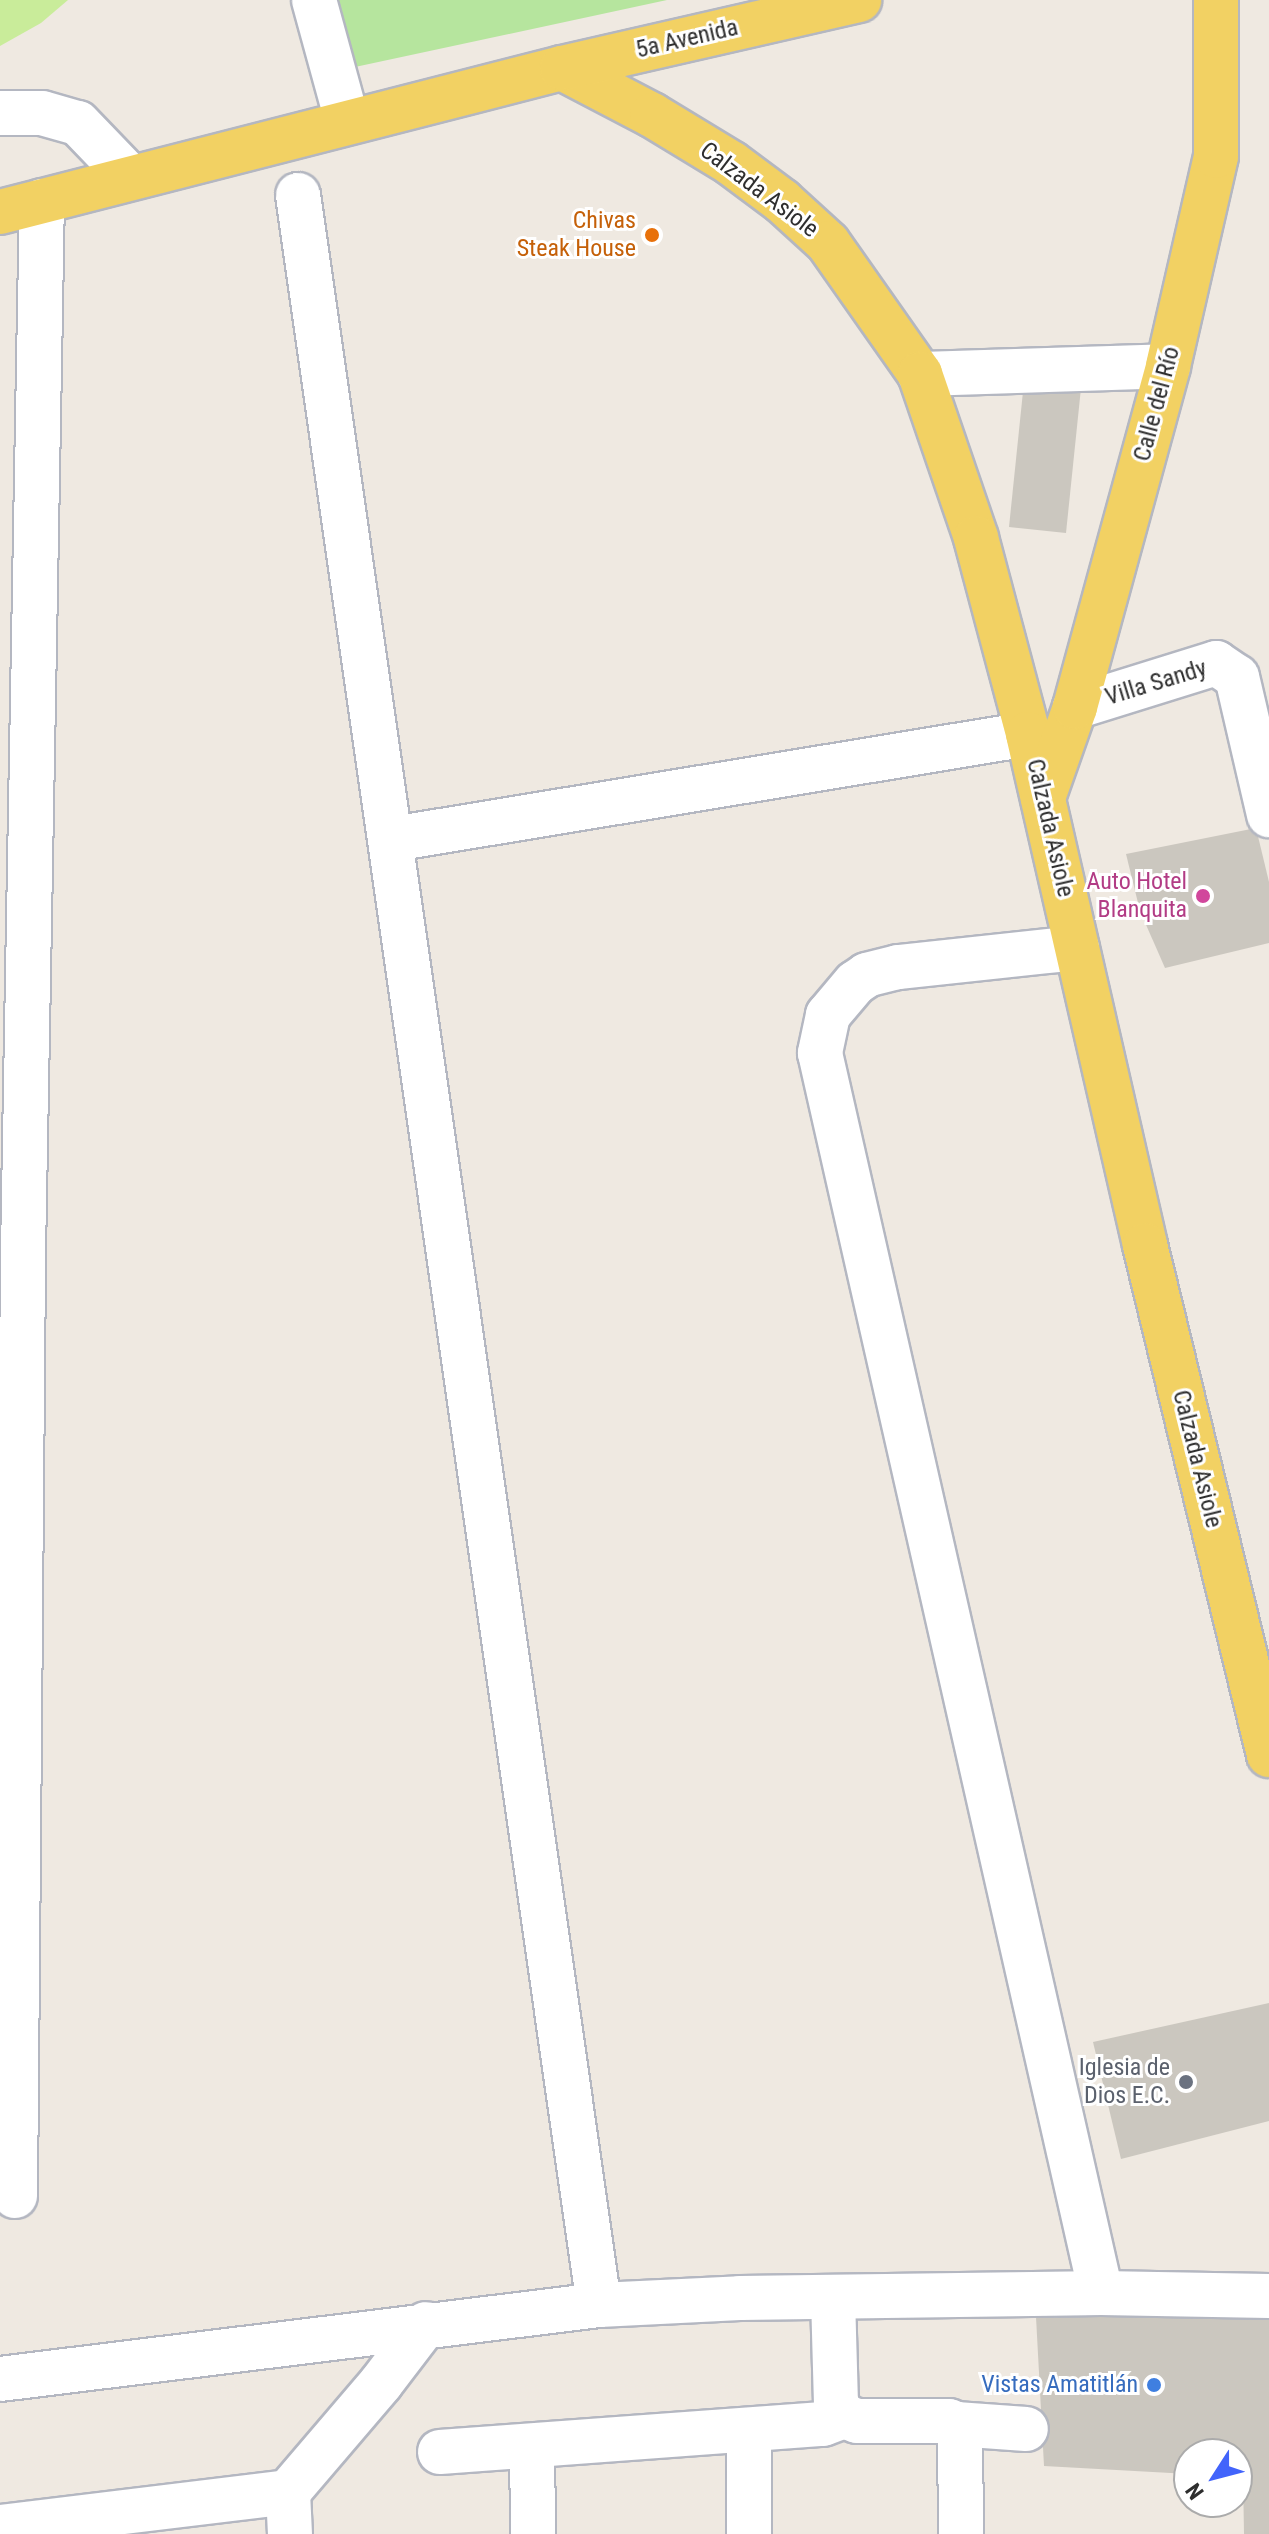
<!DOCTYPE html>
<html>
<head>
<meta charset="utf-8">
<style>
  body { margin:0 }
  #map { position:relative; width:1269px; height:2534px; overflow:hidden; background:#efe9e1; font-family:"Roboto Condensed",sans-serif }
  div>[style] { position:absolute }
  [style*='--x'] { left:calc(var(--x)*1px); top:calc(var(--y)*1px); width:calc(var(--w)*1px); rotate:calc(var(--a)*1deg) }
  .green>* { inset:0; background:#b6e59e }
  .pitch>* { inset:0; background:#c9ec9a }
  .building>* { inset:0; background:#cbc7bf }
  .roads { filter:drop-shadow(2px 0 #b4b7c1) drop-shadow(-2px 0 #b4b7c1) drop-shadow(0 2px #b4b7c1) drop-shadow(0 -2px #b4b7c1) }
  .minor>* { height:44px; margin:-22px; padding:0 22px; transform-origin:22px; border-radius:22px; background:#fff }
  .major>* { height:44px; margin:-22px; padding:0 22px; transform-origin:22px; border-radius:22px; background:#f2d163 }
  .dots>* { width:22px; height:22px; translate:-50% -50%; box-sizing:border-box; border:4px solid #fff; border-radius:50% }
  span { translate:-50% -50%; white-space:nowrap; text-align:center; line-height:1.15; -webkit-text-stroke:6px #fff; paint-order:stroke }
  .street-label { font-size:24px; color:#2e2e2e }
  .food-label { font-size:24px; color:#c56008 }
  .right { translate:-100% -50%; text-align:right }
  .hotel-label { font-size:24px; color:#b23c85 }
  .worship-label { font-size:24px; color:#5b616d }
  .shop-label { font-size:24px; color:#366cbe }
  .north { position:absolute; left:1173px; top:2438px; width:80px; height:80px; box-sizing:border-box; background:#fff; border:2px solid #ababab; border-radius:50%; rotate:234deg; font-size:22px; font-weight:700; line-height:32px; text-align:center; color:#2e2e2e }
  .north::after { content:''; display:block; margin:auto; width:28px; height:36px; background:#4264fb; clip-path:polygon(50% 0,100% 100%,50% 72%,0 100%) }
</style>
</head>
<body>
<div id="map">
  <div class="green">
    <div style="clip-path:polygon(324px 0,667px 0,341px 70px)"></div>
  </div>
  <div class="pitch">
    <div style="clip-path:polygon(0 0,68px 0,41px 23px,0 46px)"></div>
  </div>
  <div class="building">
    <div style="clip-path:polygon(1024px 382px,1081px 388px,1066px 533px,1009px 527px)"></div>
    <div style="clip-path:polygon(1256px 828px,1269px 882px,1269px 943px,1165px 968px,1140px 911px,1126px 854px)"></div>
    <div style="clip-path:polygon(1269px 2003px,1269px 2121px,1121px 2159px,1093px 2042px)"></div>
    <div style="clip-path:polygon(1269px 2313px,1269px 2534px,1244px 2534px,1243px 2477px,1237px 2476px,1237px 2454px,1189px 2454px,1189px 2474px,1044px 2466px,1036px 2317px)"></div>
  </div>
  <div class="roads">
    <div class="minor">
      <div style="--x:314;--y:0;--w:125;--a:74.7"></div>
      <div style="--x:0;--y:113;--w:42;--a:0"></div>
      <div style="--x:42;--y:113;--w:37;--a:16"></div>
      <div style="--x:78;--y:123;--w:76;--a:46.1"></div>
      <div style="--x:298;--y:195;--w:2131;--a:81.88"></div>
      <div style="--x:920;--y:374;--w:248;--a:-1.8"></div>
      <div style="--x:1075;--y:707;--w:148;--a:-17.3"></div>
      <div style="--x:1216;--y:663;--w:25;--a:34"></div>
      <div style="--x:1237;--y:677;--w:142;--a:76.9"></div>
      <div style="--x:393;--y:839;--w:644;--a:-9.39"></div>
      <div style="--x:1077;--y:948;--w:180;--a:173.9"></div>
      <div style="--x:898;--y:967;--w:32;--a:166"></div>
      <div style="--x:867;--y:975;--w:14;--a:146"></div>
      <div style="--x:855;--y:983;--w:42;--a:130.2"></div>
      <div style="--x:828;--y:1015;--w:39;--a:102"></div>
      <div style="--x:820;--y:1053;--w:1271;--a:77.23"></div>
      <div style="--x:15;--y:2196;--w:942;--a:-89.51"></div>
      <div style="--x:23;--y:1254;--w:1053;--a:-88.97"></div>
      <div style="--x:833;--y:2297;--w:107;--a:88.4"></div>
      <div style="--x:836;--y:2404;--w:14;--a:56"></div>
      <div style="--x:844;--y:2416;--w:14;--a:21"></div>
      <div style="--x:857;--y:2421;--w:92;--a:0"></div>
      <div style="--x:949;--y:2421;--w:8;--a:23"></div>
      <div style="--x:956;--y:2424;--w:70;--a:4.1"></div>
      <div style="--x:0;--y:2379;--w:604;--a:-7.04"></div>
      <div style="--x:599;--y:2305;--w:141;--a:-2.8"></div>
      <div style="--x:740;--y:2298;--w:361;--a:-0.8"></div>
      <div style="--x:1101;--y:2293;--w:168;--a:1"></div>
      <div style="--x:956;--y:2424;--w:12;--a:70"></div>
      <div style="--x:960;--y:2435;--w:99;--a:89.4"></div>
      <div style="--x:532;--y:2446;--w:88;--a:89.3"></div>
      <div style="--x:440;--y:2452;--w:384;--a:-4.2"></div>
      <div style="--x:823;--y:2424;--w:22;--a:-21"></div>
      <div style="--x:288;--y:2492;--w:42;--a:87.3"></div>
      <div style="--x:0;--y:2527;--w:290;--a:-6.9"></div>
      <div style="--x:288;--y:2492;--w:143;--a:-49.5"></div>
      <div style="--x:381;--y:2383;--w:74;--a:-52.7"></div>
      <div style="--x:749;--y:2534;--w:104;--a:-90"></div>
    </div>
    <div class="major">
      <div style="--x:562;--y:68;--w:102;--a:27.6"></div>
      <div style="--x:652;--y:115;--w:92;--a:31.3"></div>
      <div style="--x:731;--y:163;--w:64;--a:36.7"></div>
      <div style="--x:782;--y:201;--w:62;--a:42.4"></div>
      <div style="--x:828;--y:243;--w:160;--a:54.9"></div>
      <div style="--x:920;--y:374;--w:173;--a:71.1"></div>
      <div style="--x:976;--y:538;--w:203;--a:75.1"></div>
      <div style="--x:1028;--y:734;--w:524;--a:77.1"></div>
      <div style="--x:1145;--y:1245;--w:525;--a:76.33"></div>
      <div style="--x:0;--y:212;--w:580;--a:-14.37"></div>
      <div style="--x:562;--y:68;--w:305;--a:-12.9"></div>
      <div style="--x:1043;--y:798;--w:96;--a:-70.6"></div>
      <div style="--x:1075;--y:707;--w:353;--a:-74.7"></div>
      <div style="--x:1168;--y:366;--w:215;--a:-77.1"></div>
      <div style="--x:1216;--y:156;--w:156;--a:-90"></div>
    </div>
  </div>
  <div class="dots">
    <div style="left:652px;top:235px;background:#e8710a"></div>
    <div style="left:1203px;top:896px;background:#d1479c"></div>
    <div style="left:1186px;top:2082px;background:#6b7280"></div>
    <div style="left:1154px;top:2385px;background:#3f7fe0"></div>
  </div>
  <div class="street-label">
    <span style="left:687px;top:39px;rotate:-13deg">5a Avenida</span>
    <span style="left:759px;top:190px;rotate:37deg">Calzada Asiole</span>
    <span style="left:1157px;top:404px;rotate:-75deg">Calle del Río</span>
    <span style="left:1156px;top:683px;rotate:-17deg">Villa Sandy</span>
    <span style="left:1050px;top:828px;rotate:77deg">Calzada Asiole</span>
    <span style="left:1197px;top:1459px;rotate:76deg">Calzada Asiole</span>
  </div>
  <div class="food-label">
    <span class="right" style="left:636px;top:235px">Chivas<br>Steak House</span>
  </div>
  <div class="hotel-label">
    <span class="right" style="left:1187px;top:896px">Auto Hotel<br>Blanquita</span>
  </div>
  <div class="worship-label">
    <span class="right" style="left:1170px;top:2082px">Iglesia de<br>Dios E.C.</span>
  </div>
  <div class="shop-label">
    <span class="right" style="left:1138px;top:2385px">Vistas Amatitlán</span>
  </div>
  <div class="north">N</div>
</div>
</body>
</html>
